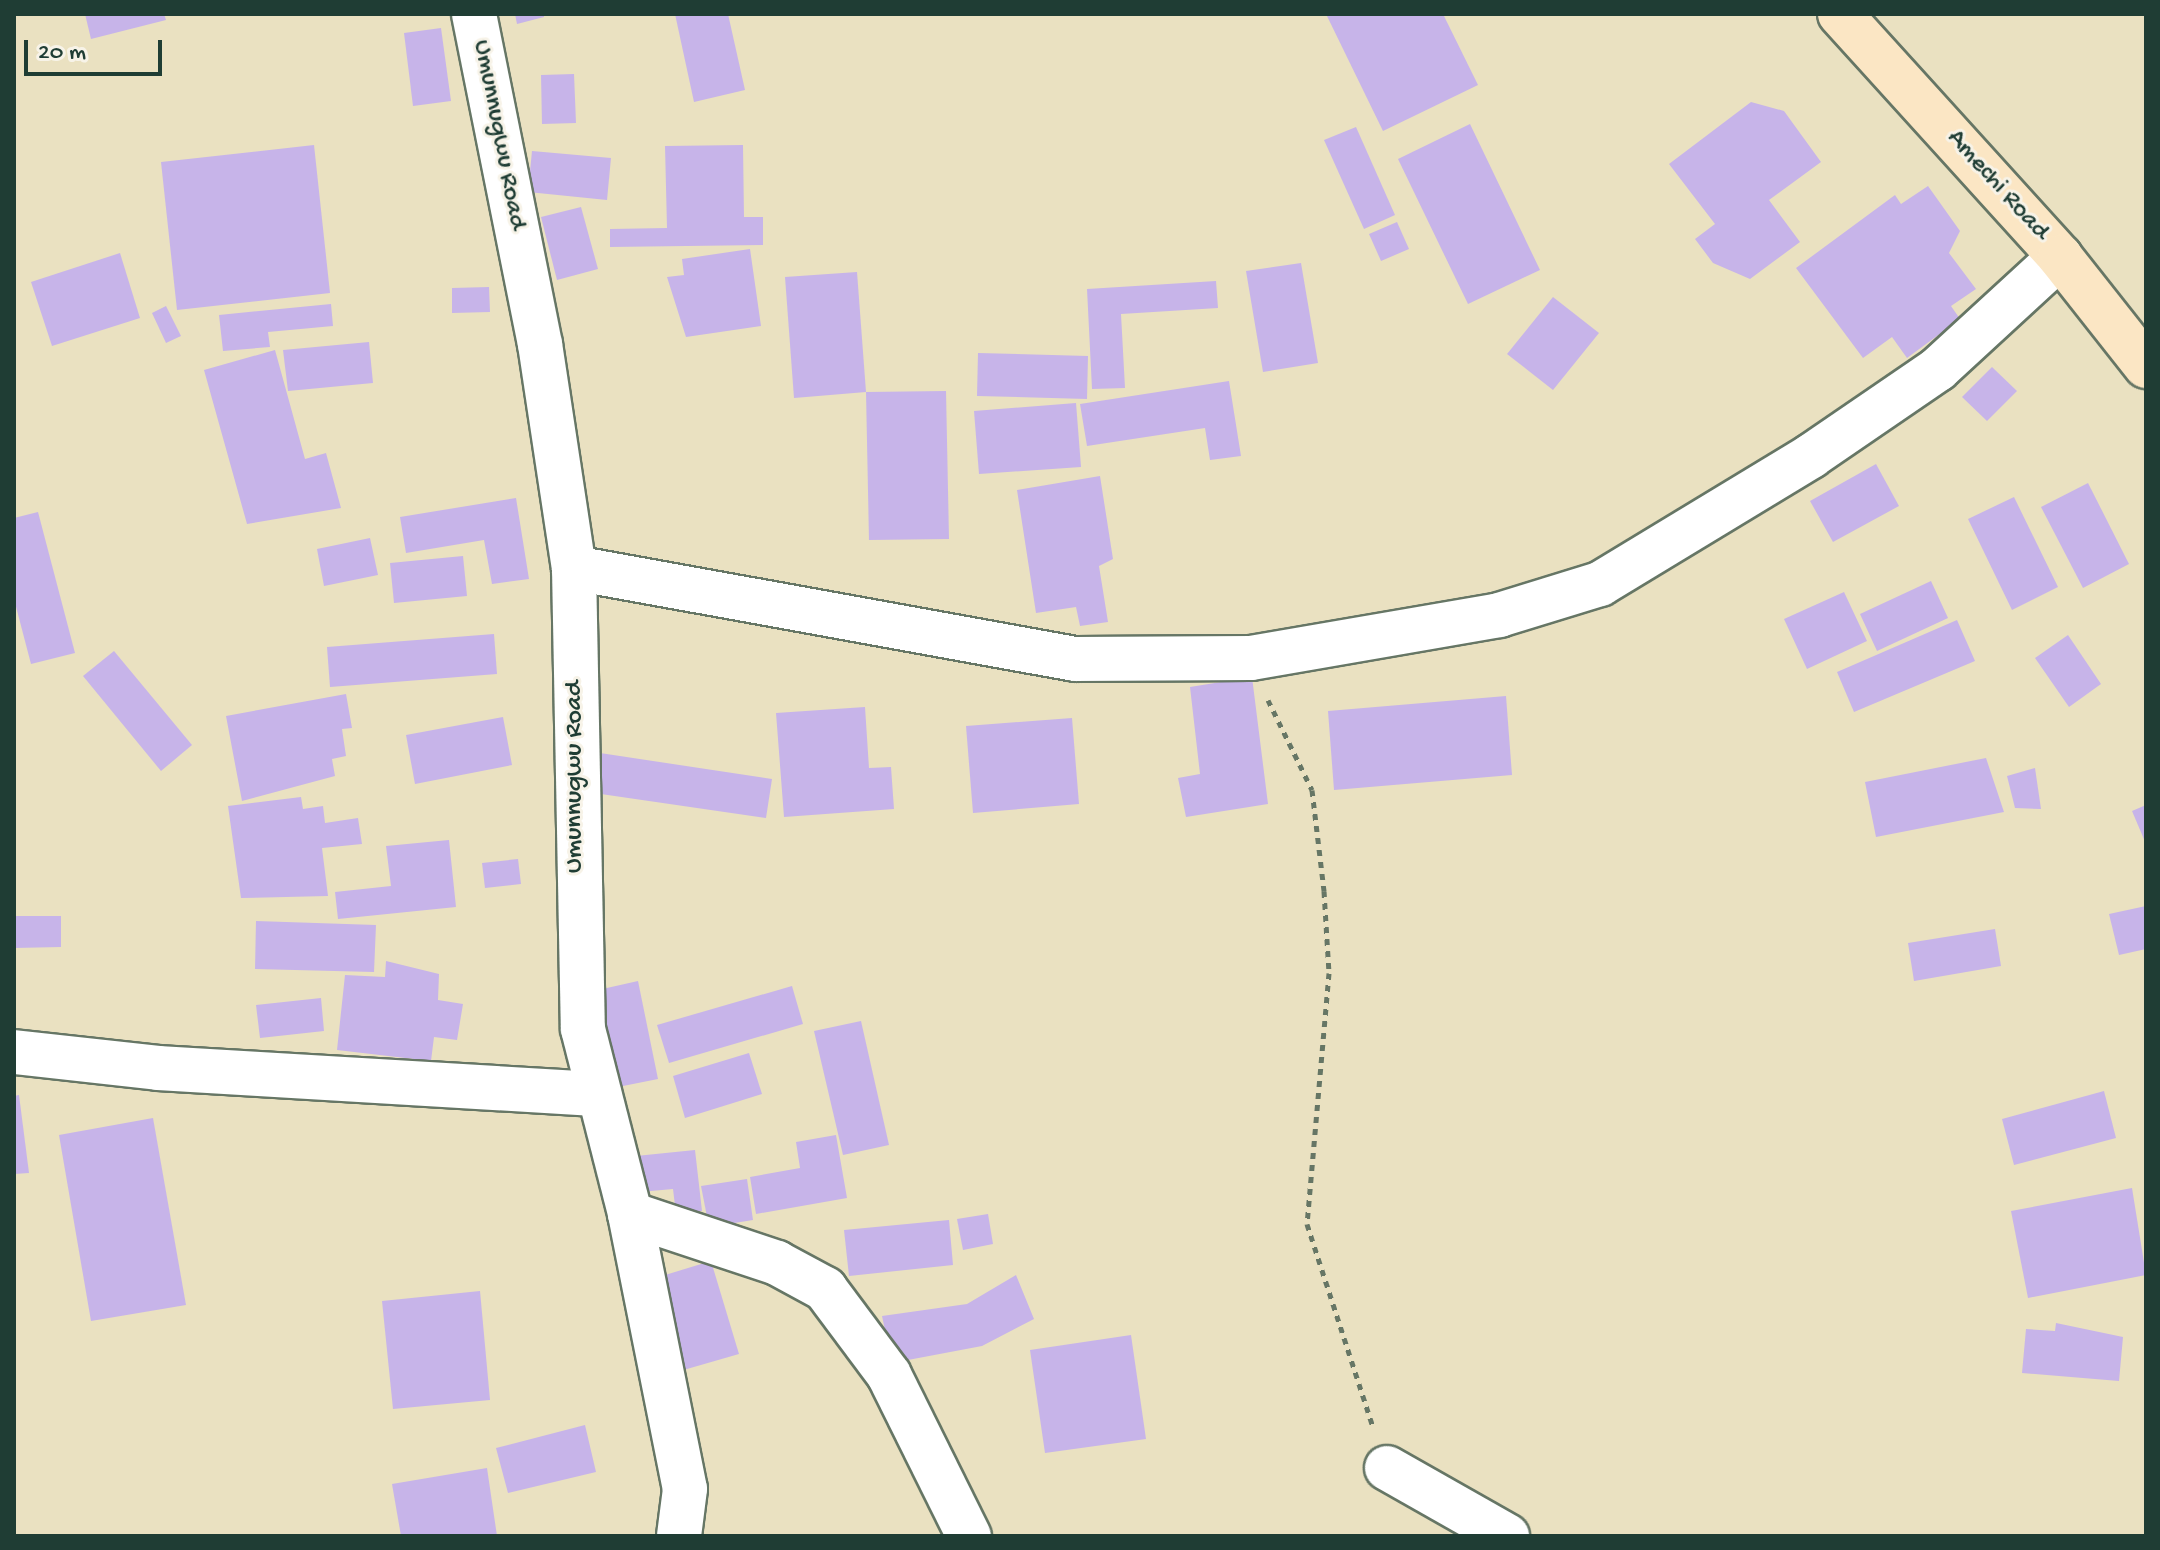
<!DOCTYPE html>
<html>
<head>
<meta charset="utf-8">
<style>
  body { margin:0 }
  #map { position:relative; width:2160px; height:1550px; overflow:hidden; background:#eae1c1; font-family:"Gochi Hand",sans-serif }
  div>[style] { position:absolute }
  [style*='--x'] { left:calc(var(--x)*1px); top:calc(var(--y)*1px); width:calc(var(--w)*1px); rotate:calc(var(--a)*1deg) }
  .building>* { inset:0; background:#c7b4e9 }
  .path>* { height:5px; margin-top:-2.5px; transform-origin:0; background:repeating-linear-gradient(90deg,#667665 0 6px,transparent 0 12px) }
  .roads { filter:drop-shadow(2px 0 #667665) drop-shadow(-2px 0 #667665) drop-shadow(0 2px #667665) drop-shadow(0 -2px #667665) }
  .minor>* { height:44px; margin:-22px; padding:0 22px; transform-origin:22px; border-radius:22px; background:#fff }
  .secondary>* { height:44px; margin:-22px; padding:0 22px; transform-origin:22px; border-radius:22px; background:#fbe6c4 }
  span { translate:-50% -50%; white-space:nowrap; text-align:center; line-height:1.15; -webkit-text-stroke:6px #f7f3e8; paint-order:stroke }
  .street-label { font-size:26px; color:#1f3d34 }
  .frame { position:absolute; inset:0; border:16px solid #1f3d34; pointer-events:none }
  .scale { position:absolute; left:24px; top:40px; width:138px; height:36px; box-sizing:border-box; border:4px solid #1f3d34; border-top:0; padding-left:10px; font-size:24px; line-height:28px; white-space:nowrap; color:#1f3d34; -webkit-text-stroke:6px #f7f3e8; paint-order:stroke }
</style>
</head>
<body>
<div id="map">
  <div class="building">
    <div style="clip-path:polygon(85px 14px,164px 14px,166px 20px,91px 39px)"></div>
    <div style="clip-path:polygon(515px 14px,544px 14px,544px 17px,517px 24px)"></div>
    <div style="clip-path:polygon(675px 14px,728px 14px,745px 90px,694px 102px)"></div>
    <div style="clip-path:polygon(1326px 14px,1443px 14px,1478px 85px,1383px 131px)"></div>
    <div style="clip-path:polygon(441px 28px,451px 101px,413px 106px,404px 33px)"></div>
    <div style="clip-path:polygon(574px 74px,576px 123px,542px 124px,541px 75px)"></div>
    <div style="clip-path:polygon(1751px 102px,1784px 111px,1821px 162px,1769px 200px,1800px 242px,1750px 279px,1713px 263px,1695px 239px,1715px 224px,1669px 164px)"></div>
    <div style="clip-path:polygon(1470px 124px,1540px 270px,1468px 304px,1398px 159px)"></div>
    <div style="clip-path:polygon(1356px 127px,1395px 215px,1364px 229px,1324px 140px)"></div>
    <div style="clip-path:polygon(314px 145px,330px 293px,177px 310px,161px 162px)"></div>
    <div style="clip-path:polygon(743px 145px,744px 217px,763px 217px,763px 245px,610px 247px,610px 229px,667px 228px,665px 146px)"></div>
    <div style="clip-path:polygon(532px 151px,611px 158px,607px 200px,528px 192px)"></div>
    <div style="clip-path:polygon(1928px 186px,1960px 231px,1949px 253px,1976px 289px,1951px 306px,1960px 319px,1907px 358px,1892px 337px,1863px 358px,1796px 268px,1895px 195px,1901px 204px)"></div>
    <div style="clip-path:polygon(581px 207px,598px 269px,557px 280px,541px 217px)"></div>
    <div style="clip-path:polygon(1397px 222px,1409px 249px,1381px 261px,1369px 234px)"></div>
    <div style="clip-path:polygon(750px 249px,761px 326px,686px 337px,667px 277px,684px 275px,682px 259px)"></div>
    <div style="clip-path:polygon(120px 253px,140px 318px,52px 346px,31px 282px)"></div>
    <div style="clip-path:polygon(1301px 263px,1318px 363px,1263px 372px,1246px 271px)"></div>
    <div style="clip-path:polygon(857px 272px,866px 392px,794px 398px,785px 277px)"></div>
    <div style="clip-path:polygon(1216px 281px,1218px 308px,1121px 314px,1125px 388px,1092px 389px,1087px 289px)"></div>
    <div style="clip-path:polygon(489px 287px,490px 312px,452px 313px,452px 288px)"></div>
    <div style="clip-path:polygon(1553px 297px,1599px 333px,1553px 390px,1507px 354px)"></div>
    <div style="clip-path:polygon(331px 304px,333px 326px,268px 332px,270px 347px,223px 351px,219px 315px)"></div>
    <div style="clip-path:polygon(166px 306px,181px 336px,166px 343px,152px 313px)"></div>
    <div style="clip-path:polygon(369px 342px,373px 383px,288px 391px,283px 350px)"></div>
    <div style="clip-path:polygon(275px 350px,305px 459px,326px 453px,341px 508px,247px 524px,204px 370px)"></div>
    <div style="clip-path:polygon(978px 353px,1088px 356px,1087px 399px,977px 396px)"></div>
    <div style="clip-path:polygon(1992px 367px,2017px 391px,1987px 421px,1962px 397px)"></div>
    <div style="clip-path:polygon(1229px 381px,1241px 456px,1210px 460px,1205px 428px,1087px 446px,1080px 404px)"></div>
    <div style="clip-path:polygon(946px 391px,949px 539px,869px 540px,866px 392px)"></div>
    <div style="clip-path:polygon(1076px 403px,1081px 467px,979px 474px,974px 411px)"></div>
    <div style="clip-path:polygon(1876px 464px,1899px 506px,1833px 542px,1810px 501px)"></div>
    <div style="clip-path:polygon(1100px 476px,1113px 559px,1099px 566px,1108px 622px,1080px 626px,1076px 607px,1036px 613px,1017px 490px)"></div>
    <div style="clip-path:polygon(2088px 483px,2129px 564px,2083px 588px,2041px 507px)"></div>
    <div style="clip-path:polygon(2014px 497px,2058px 587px,2012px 610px,1968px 519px)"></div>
    <div style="clip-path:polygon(516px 498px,529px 579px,492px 584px,484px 540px,406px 553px,400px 517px)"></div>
    <div style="clip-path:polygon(38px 512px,75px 653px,31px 664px,14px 599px,14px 518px)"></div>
    <div style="clip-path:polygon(370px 538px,378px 575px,324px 586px,317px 549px)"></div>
    <div style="clip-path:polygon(463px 556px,467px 596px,394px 603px,390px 563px)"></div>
    <div style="clip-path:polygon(1931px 581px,1948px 618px,1877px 651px,1860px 614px)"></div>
    <div style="clip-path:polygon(1844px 592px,1867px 641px,1807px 669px,1784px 619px)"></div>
    <div style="clip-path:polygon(1957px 620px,1975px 661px,1854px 712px,1837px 672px)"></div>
    <div style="clip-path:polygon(494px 634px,497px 674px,330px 687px,327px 647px)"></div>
    <div style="clip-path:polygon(2068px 635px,2101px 684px,2069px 707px,2035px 658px)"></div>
    <div style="clip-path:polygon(114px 651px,192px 745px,161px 771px,83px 676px)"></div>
    <div style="clip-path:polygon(1252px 677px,1268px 804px,1186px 817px,1178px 778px,1200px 774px,1190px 687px)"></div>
    <div style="clip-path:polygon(346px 694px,352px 728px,342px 729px,346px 756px,332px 759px,335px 776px,242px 801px,226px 716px)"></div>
    <div style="clip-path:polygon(1506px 696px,1512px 775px,1334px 790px,1328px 711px)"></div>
    <div style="clip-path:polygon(865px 707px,869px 768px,891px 767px,894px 809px,784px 817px,776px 713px)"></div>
    <div style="clip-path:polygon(503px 717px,512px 765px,415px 784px,406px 735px)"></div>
    <div style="clip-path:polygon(1072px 718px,1079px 804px,973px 813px,966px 726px)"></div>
    <div style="clip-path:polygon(600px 753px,772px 779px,766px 818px,594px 793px)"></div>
    <div style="clip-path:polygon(1986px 758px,2004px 812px,1876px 837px,1865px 782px)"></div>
    <div style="clip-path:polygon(2035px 768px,2041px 809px,2015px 808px,2007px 776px)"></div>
    <div style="clip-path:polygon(301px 797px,303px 809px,323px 806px,325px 823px,358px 818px,362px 844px,322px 848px,328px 896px,241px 898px,228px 806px)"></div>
    <div style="clip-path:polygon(2146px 805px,2146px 844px,2132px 811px)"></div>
    <div style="clip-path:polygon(449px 840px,456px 907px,338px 919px,335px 892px,391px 886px,386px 846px)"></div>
    <div style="clip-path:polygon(518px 859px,521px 884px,485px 888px,482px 863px)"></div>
    <div style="clip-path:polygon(2146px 906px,2146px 949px,2119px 955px,2109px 914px)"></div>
    <div style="clip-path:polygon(14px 916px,61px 916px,61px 947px,14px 948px)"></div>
    <div style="clip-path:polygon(256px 921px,376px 925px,374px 972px,255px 969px)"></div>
    <div style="clip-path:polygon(1995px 929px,2001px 966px,1914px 981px,1908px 943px)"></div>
    <div style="clip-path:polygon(386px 961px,439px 974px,438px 1000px,463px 1004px,457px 1040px,434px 1037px,431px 1061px,337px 1050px,345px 975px,385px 977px)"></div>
    <div style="clip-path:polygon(638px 981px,658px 1079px,618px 1087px,598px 990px)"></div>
    <div style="clip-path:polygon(792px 986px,803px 1024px,669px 1063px,657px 1025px)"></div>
    <div style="clip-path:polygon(321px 998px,324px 1031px,260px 1038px,256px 1005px)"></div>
    <div style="clip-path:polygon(861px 1021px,889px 1145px,843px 1155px,814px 1031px)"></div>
    <div style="clip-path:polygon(749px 1053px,762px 1094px,685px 1118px,673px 1076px)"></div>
    <div style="clip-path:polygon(2104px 1091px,2116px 1138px,2014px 1165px,2002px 1119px)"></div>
    <div style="clip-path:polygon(19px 1095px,29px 1173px,14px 1174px,14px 1096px)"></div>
    <div style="clip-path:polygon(153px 1118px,186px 1305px,91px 1321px,59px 1135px)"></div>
    <div style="clip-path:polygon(836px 1135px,847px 1198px,756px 1214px,750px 1177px,800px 1168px,796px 1142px)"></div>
    <div style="clip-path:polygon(695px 1150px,702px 1211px,676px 1214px,673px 1189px,640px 1192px,636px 1156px)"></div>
    <div style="clip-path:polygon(747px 1179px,753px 1220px,709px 1227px,701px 1186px)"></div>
    <div style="clip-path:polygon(2132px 1188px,2146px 1275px,2028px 1298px,2011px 1211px)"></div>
    <div style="clip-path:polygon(988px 1214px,993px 1244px,963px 1250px,957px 1219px)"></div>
    <div style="clip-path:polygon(949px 1220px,953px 1265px,849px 1276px,844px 1230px)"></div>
    <div style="clip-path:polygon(711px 1261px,739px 1354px,680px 1371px,652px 1279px)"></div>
    <div style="clip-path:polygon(1016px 1275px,1034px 1319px,982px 1346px,892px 1363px,882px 1316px,967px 1304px)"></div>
    <div style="clip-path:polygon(480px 1291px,490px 1400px,393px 1409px,382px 1301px)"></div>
    <div style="clip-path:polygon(2056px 1323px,2123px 1337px,2119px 1381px,2022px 1373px,2026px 1329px,2055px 1331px)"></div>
    <div style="clip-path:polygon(1131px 1335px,1146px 1439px,1045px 1453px,1030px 1350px)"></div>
    <div style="clip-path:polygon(585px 1425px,596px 1472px,508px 1493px,496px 1448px)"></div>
    <div style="clip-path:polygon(487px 1468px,497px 1536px,401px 1536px,392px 1484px)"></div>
  </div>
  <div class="path">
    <div style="--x:1268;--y:700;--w:100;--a:63.9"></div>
    <div style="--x:1312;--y:790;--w:102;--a:83.2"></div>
    <div style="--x:1324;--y:891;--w:82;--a:86.5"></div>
    <div style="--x:1329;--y:973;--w:252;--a:95"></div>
    <div style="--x:1307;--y:1224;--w:213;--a:72"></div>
  </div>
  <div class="roads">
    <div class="minor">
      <div style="--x:474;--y:14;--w:337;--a:78.7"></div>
      <div style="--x:540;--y:344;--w:227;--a:81.4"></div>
      <div style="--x:574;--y:568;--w:461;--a:88.9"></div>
      <div style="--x:583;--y:1029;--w:191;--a:75.7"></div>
      <div style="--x:630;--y:1214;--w:280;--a:78.7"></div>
      <div style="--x:685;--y:1489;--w:47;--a:97.3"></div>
      <div style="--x:574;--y:568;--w:509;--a:10.29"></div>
      <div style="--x:1075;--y:659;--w:176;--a:-0.3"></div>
      <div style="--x:1251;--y:658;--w:252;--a:-9.8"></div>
      <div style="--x:1499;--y:615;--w:106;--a:-17.1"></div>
      <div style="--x:1600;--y:584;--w:247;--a:-31.2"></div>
      <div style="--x:1811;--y:456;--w:154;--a:-34.4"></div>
      <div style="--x:1938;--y:369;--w:166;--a:-42.6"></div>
      <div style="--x:14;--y:1052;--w:145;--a:6.3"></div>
      <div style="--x:158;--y:1068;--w:442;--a:3.4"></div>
      <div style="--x:630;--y:1214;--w:155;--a:18.4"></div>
      <div style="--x:777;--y:1263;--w:55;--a:28.4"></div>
      <div style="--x:825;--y:1289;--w:107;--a:53.3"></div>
      <div style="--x:889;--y:1375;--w:180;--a:63.6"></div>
      <div style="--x:1387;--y:1468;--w:138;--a:29.5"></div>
    </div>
    <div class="secondary">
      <div style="--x:1840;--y:14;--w:328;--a:47.8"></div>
      <div style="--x:2060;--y:257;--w:139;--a:51.7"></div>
    </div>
  </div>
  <div class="street-label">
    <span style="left:498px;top:135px;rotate:79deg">Umunnugwu Road</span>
    <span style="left:1997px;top:186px;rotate:48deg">Amechi Road</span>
    <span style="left:576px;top:777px;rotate:-90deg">Umunnugwu Road</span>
  </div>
  <div class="frame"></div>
  <div class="scale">20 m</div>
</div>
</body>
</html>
